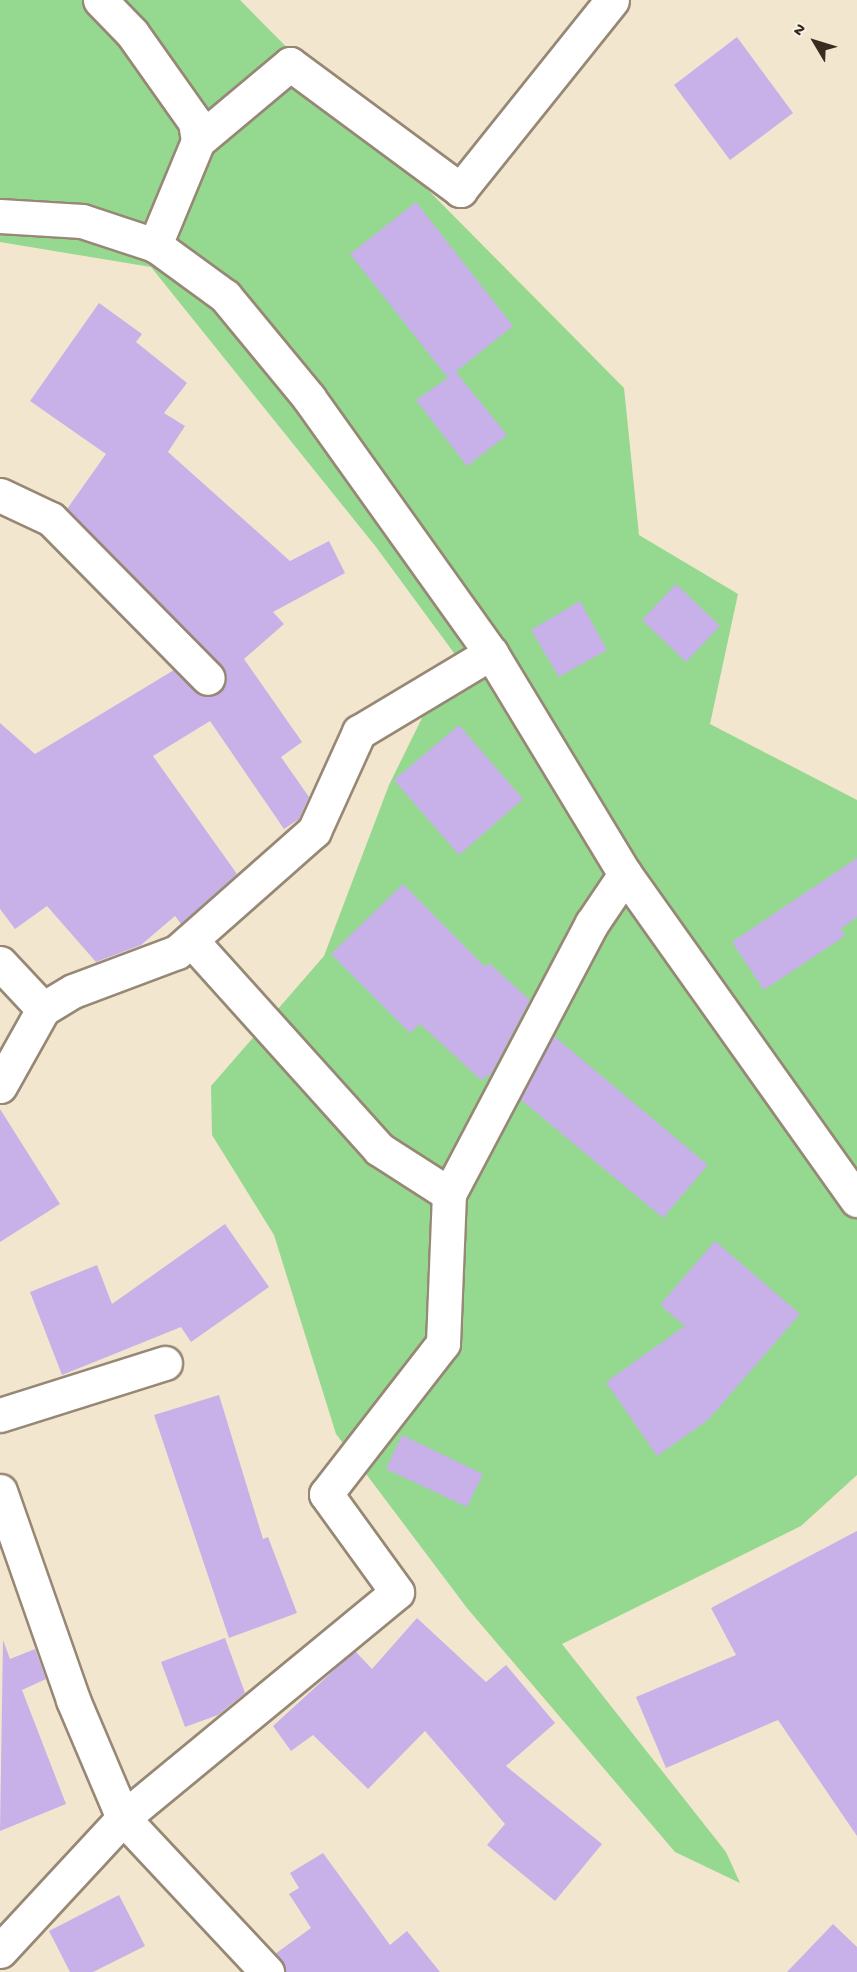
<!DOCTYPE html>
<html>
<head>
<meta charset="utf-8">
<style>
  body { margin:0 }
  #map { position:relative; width:857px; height:1972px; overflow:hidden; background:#f3e6ce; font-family:"Gochi Hand",sans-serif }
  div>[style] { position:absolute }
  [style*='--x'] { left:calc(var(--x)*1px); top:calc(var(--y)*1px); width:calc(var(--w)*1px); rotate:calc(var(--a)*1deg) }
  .green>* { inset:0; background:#95d890 }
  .building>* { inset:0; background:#c7b1e8 }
  .roads { filter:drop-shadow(2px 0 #978876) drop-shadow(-2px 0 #978876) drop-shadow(0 2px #978876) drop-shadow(0 -2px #978876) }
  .street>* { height:33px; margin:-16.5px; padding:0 16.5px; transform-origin:16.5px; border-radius:16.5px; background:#fff }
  span { translate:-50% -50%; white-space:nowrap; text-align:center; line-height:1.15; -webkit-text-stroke:4.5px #f7f3e8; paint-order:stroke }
  .north { position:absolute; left:785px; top:12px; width:60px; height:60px; -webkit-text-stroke:4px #f7f3e8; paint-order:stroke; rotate:308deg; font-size:16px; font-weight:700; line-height:24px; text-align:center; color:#3b2a1e }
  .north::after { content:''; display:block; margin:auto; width:21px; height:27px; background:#3b2a1e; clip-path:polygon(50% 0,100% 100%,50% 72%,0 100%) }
</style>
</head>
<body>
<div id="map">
  <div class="green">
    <div style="clip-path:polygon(0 0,240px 0,624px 388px,639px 535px,738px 594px,710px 724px,857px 800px,857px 1475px,801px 1526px,562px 1644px,726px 1852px,740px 1883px,675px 1852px,467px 1608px,336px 1434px,274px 1235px,212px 1135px,211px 1086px,324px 956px,389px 785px,454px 653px,376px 547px,151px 267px,0 242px)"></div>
  </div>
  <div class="building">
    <div style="clip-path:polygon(737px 37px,793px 113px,730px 160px,674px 85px)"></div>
    <div style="clip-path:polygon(416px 202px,513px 326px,448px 378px,350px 254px)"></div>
    <div style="clip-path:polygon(99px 303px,142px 334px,136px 342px,187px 383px,164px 413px,185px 426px,168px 452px,290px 561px,329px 541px,345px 573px,273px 612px,284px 624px,244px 659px,302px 742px,281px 757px,309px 797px,299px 819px,284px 829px,210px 721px,153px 756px,237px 874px,181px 924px,175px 916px,141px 945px,96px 962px,47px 906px,15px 929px,0 909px,0 723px,35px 754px,174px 670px,204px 696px,222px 691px,226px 674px,67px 509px,106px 454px,30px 401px)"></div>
    <div style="clip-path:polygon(456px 372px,507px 435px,467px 466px,416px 400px)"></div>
    <div style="clip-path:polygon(676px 584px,720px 626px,686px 662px,642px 620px)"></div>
    <div style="clip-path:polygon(580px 601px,607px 650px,559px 677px,531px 630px)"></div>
    <div style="clip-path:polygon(459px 725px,523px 799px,459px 855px,394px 780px)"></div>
    <div style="clip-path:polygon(857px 858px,857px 917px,841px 929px,845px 936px,764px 990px,732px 942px)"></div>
    <div style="clip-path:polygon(403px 884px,485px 967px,489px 963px,530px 1000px,491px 1074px,481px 1080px,420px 1024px,410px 1033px,331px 954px)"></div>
    <div style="clip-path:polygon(554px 1036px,708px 1165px,663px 1218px,520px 1099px)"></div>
    <div style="clip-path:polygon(0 1109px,60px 1204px,0 1242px)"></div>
    <div style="clip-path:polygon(225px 1224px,269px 1287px,191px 1342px,181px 1327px,62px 1375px,30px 1292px,97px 1265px,112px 1304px)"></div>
    <div style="clip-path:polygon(715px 1241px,800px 1314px,708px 1420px,657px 1456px,606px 1382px,685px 1326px,660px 1305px)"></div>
    <div style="clip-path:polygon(219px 1395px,263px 1539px,268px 1537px,297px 1613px,229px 1638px,154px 1415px)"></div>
    <div style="clip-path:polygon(402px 1435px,483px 1474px,467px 1507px,386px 1469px)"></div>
    <div style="clip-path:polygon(857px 1531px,857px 1836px,778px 1720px,666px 1768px,636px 1697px,736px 1655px,711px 1608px)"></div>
    <div style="clip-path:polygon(417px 1618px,486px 1682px,506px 1665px,555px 1723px,506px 1766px,602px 1844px,555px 1901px,487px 1845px,505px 1824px,425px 1731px,368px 1789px,313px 1735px,291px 1751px,273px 1726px,355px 1651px,372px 1669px)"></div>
    <div style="clip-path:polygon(225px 1638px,245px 1693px,218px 1715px,185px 1727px,161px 1662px)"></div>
    <div style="clip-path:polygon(3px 1640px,10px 1659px,35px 1649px,46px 1679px,22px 1690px,66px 1804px,0 1831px)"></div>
    <div style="clip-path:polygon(323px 1853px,390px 1945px,407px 1931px,440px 1972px,285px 1972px,275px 1954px,311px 1928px,289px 1894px,299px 1888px,290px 1873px)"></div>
    <div style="clip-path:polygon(119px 1895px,145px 1946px,93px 1972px,70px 1972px,49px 1931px)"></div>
    <div style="clip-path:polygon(833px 1924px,857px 1947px,857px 1972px,787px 1972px)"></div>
  </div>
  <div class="roads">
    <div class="street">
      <div style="--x:100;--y:0;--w:46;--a:45.9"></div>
      <div style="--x:132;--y:33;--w:109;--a:54.7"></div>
      <div style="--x:195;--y:122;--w:19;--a:81"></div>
      <div style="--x:198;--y:141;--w:113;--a:112.5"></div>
      <div style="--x:198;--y:141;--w:120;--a:-39.9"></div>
      <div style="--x:290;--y:64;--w:212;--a:36.5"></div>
      <div style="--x:460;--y:190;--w:243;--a:-51.3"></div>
      <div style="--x:0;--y:216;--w:82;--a:3.5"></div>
      <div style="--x:82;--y:221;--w:77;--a:18.2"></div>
      <div style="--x:155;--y:245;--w:87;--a:36.1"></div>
      <div style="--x:225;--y:296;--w:132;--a:50.5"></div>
      <div style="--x:309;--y:398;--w:313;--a:54.5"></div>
      <div style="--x:491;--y:653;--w:258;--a:58.8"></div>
      <div style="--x:625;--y:874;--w:400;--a:54.6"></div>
      <div style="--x:0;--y:495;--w:56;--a:25.2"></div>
      <div style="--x:51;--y:519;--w:223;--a:45.4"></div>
      <div style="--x:191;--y:940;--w:281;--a:48"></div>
      <div style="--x:379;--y:1149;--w:83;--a:32.7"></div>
      <div style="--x:0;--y:963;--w:63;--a:46.9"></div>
      <div style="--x:0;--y:1086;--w:88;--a:-60.8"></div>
      <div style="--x:43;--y:1009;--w:35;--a:-31"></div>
      <div style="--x:73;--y:991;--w:111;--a:-20.6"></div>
      <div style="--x:177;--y:952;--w:183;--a:-41.5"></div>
      <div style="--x:314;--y:831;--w:109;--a:-65.6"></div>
      <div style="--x:359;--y:732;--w:154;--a:-30.9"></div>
      <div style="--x:0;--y:1415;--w:173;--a:-17.5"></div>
      <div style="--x:0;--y:1491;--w:221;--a:70.7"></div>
      <div style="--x:73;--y:1700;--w:128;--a:67"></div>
      <div style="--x:123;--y:1818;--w:211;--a:46.9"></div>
      <div style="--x:0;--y:1951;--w:181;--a:-47.2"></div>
      <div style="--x:123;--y:1818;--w:355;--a:-39.5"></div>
      <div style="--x:397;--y:1592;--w:121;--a:-125.9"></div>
      <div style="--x:326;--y:1494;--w:191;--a:-52.2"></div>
      <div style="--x:443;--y:1343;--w:149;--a:-87.7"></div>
      <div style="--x:449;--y:1194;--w:306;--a:-62.2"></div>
      <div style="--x:592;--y:923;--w:59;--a:-56"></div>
    </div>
  </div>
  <div class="north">N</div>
</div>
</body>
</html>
